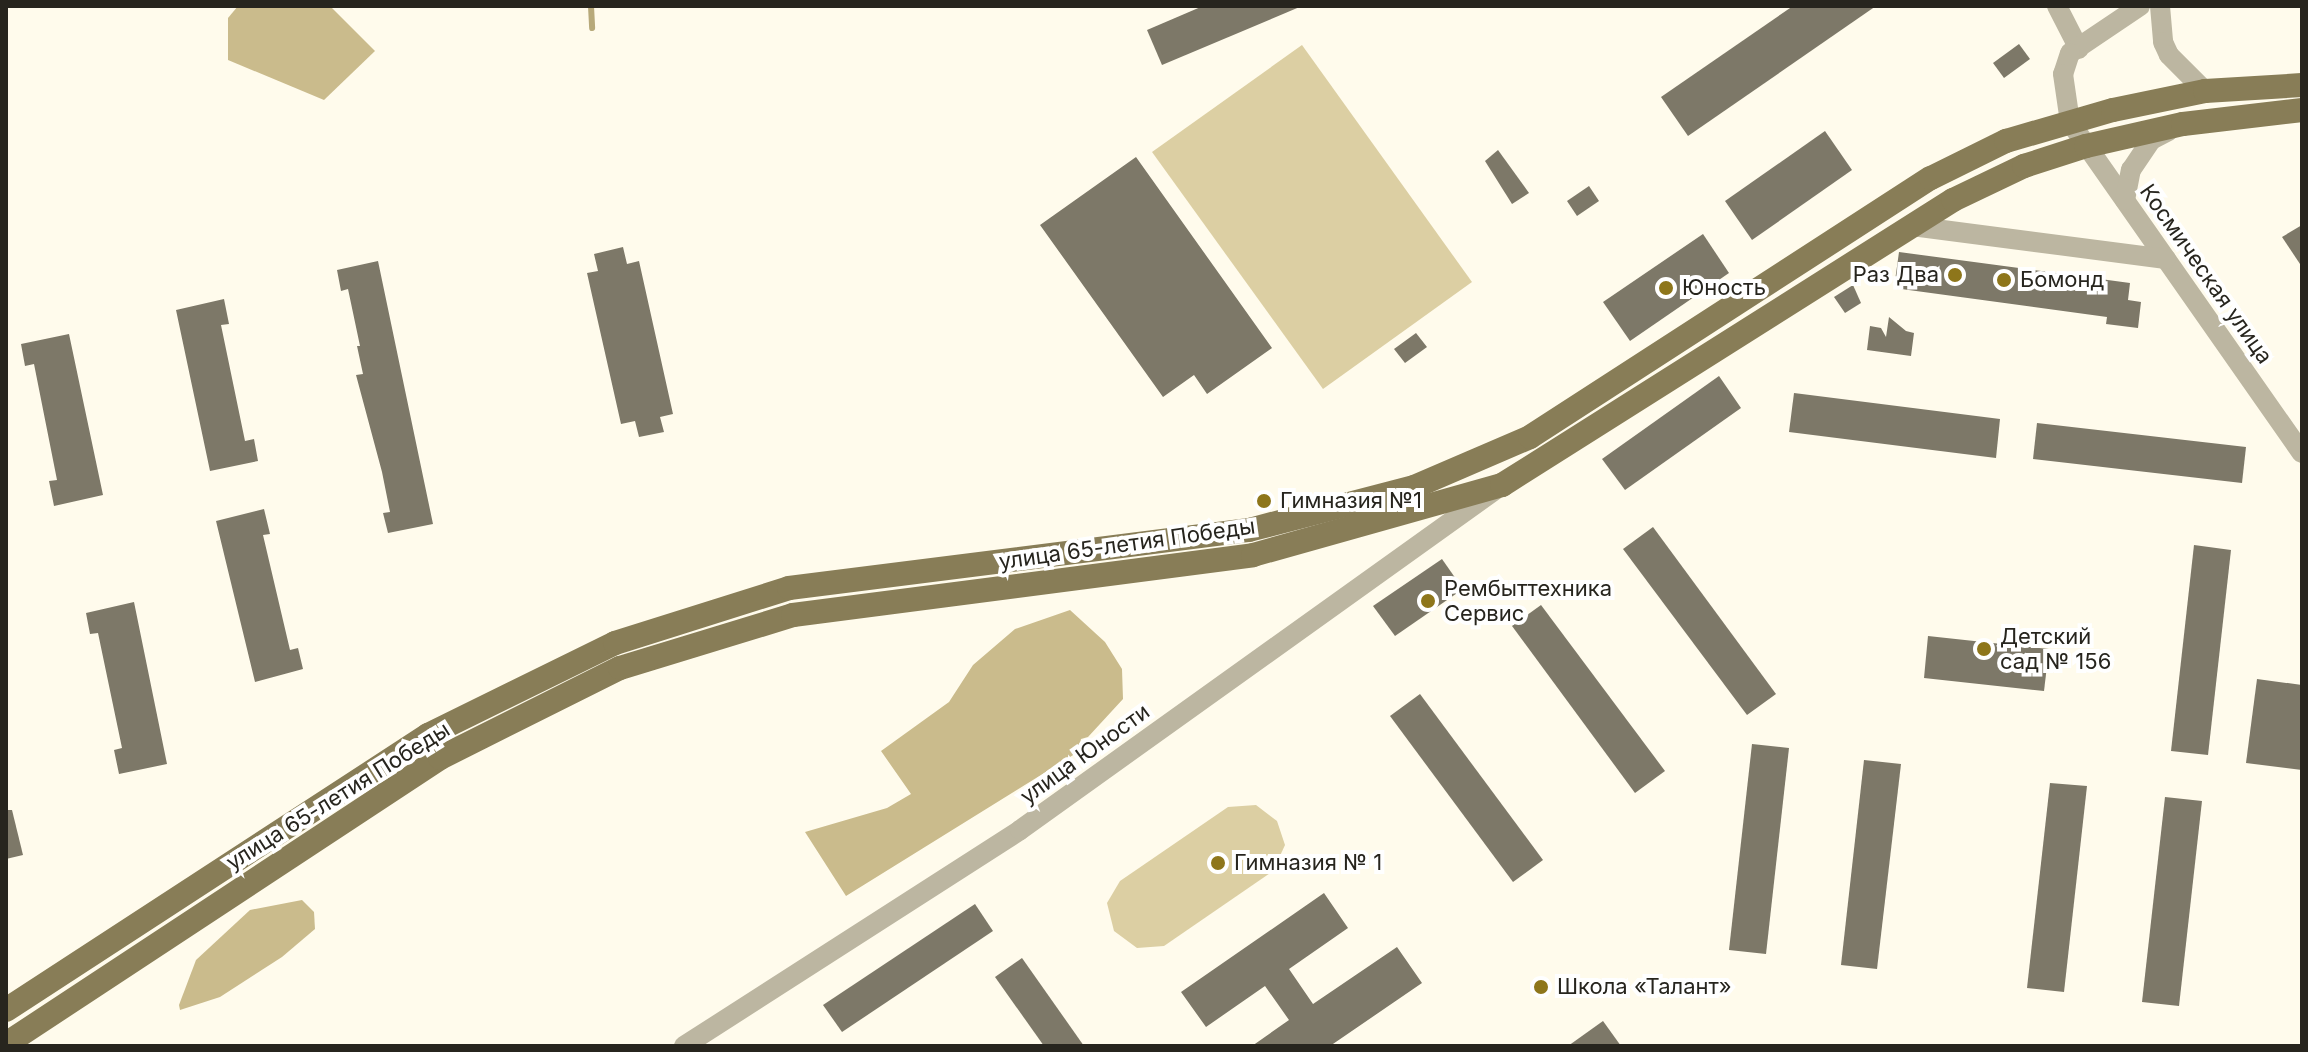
<!DOCTYPE html>
<html>
<head>
<meta charset="utf-8">
<style>
  body { margin:0 }
  #map { position:relative; width:2308px; height:1052px; overflow:hidden; background:#fffbec; font-family:Inter,sans-serif }
  div>[style] { position:absolute }
  [style*='--x'] { left:calc(var(--x)*1px); top:calc(var(--y)*1px); width:calc(var(--w)*1px); rotate:calc(var(--a)*1deg) }
  .green>* { inset:0; background:#dccfa3 }
  .forest>* { inset:0; background:#cabb8c }
  .stream>* { height:6px; margin:-3px; padding:0 3px; transform-origin:3px; border-radius:3px; background:#b7a97a }
  .building>* { inset:0; background:#7d7868 }
  .minor>* { height:20px; margin:-10px; padding:0 10px; transform-origin:10px; border-radius:10px; background:#bcb6a1 }
  .major>* { height:24px; margin:-12px; padding:0 12px; transform-origin:12px; border-radius:12px; background:#887d57 }
  .dots>* { width:22px; height:22px; translate:-50% -50%; box-sizing:border-box; border:4px solid #fff; border-radius:50% }
  span { translate:-50% -50%; white-space:nowrap; text-align:center; line-height:1.15; -webkit-text-stroke:8px #fff; paint-order:stroke }
  .street-label { font-size:22px; color:#27251e }
  .poi-label { font-size:22px; color:#27251e }
  .right { translate:-100% -50%; text-align:right }
  .left { translate:0 -50%; text-align:left }
  .frame { position:absolute; inset:0; border:8px solid #27251e; pointer-events:none }
</style>
</head>
<body>
<div id="map">
  <div class="green">
    <div style="clip-path:polygon(1302px 45px,1472px 282px,1323px 389px,1152px 152px)"></div>
    <div style="clip-path:polygon(1256px 805px,1277px 821px,1285px 845px,1273px 871px,1164px 946px,1137px 948px,1114px 931px,1107px 903px,1120px 881px,1228px 807px)"></div>
  </div>
  <div class="forest">
    <div style="clip-path:polygon(238px 6px,330px 6px,375px 51px,324px 100px,228px 60px,228px 18px)"></div>
    <div style="clip-path:polygon(1070px 610px,1105px 642px,1122px 669px,1123px 699px,1088px 737px,1081px 739px,1078px 752px,846px 896px,805px 832px,887px 808px,911px 794px,881px 751px,949px 702px,973px 665px,1015px 629px)"></div>
    <div style="clip-path:polygon(302px 900px,314px 912px,315px 929px,282px 957px,220px 997px,180px 1010px,179px 1005px,196px 960px,250px 910px)"></div>
  </div>
  <div class="stream">
    <div style="--x:591;--y:6;--w:22;--a:87"></div>
  </div>
  <div class="building">
    <div style="clip-path:polygon(1203px 6px,1302px 6px,1162px 65px,1147px 30px)"></div>
    <div style="clip-path:polygon(1793px 6px,1876px 6px,1688px 136px,1661px 97px)"></div>
    <div style="clip-path:polygon(2019px 44px,2030px 59px,2004px 78px,1993px 63px)"></div>
    <div style="clip-path:polygon(1825px 131px,1852px 170px,1752px 240px,1725px 201px)"></div>
    <div style="clip-path:polygon(1498px 150px,1529px 193px,1512px 204px,1485px 161px)"></div>
    <div style="clip-path:polygon(1136px 157px,1272px 348px,1207px 394px,1194px 375px,1163px 397px,1040px 225px)"></div>
    <div style="clip-path:polygon(1589px 186px,1599px 201px,1577px 216px,1567px 201px)"></div>
    <div style="clip-path:polygon(2302px 225px,2302px 267px,2282px 237px)"></div>
    <div style="clip-path:polygon(1703px 234px,1729px 273px,1630px 341px,1603px 302px)"></div>
    <div style="clip-path:polygon(623px 247px,627px 264px,639px 261px,673px 414px,660px 417px,664px 432px,639px 437px,635px 421px,621px 424px,587px 273px,598px 271px,594px 254px)"></div>
    <div style="clip-path:polygon(1899px 252px,2130px 283px,2128px 300px,2141px 302px,2138px 328px,2106px 324px,2107px 317px,1894px 288px)"></div>
    <div style="clip-path:polygon(378px 261px,433px 524px,388px 533px,383px 513px,390px 512px,382px 472px,356px 375px,363px 374px,357px 346px,360px 346px,348px 289px,341px 291px,337px 270px)"></div>
    <div style="clip-path:polygon(1853px 285px,1861px 303px,1845px 313px,1834px 297px)"></div>
    <div style="clip-path:polygon(224px 299px,229px 324px,221px 325px,245px 441px,254px 439px,258px 461px,210px 471px,176px 310px)"></div>
    <div style="clip-path:polygon(1889px 317px,1906px 331px,1914px 333px,1911px 356px,1867px 350px,1870px 326px,1881px 328px,1886px 337px)"></div>
    <div style="clip-path:polygon(1416px 333px,1427px 347px,1405px 363px,1394px 349px)"></div>
    <div style="clip-path:polygon(69px 334px,103px 495px,54px 506px,49px 481px,57px 480px,34px 364px,25px 366px,21px 344px)"></div>
    <div style="clip-path:polygon(1719px 376px,1741px 408px,1625px 490px,1602px 459px)"></div>
    <div style="clip-path:polygon(1794px 393px,2000px 419px,1996px 458px,1789px 432px)"></div>
    <div style="clip-path:polygon(2037px 423px,2246px 447px,2242px 483px,2033px 459px)"></div>
    <div style="clip-path:polygon(264px 509px,270px 534px,263px 535px,290px 650px,298px 648px,303px 669px,255px 682px,216px 521px)"></div>
    <div style="clip-path:polygon(1653px 527px,1776px 694px,1747px 715px,1623px 549px)"></div>
    <div style="clip-path:polygon(2194px 545px,2231px 550px,2208px 755px,2171px 751px)"></div>
    <div style="clip-path:polygon(1442px 559px,1463px 589px,1395px 636px,1373px 606px)"></div>
    <div style="clip-path:polygon(134px 602px,167px 764px,119px 774px,114px 750px,122px 748px,98px 633px,90px 634px,86px 613px)"></div>
    <div style="clip-path:polygon(1541px 605px,1665px 771px,1635px 793px,1512px 626px)"></div>
    <div style="clip-path:polygon(1928px 636px,2049px 649px,2044px 691px,1924px 678px)"></div>
    <div style="clip-path:polygon(2257px 679px,2302px 685px,2302px 770px,2246px 763px)"></div>
    <div style="clip-path:polygon(1420px 694px,1543px 860px,1513px 882px,1390px 716px)"></div>
    <div style="clip-path:polygon(1752px 744px,1789px 748px,1766px 954px,1729px 950px)"></div>
    <div style="clip-path:polygon(1864px 760px,1901px 764px,1877px 969px,1841px 965px)"></div>
    <div style="clip-path:polygon(2050px 783px,2087px 786px,2064px 992px,2027px 988px)"></div>
    <div style="clip-path:polygon(2165px 797px,2202px 801px,2179px 1006px,2142px 1002px)"></div>
    <div style="clip-path:polygon(6px 810px,12px 810px,23px 855px,6px 859px)"></div>
    <div style="clip-path:polygon(1324px 893px,1348px 928px,1289px 969px,1313px 1004px,1397px 947px,1422px 983px,1330px 1046px,1252px 1046px,1289px 1020px,1265px 986px,1206px 1027px,1181px 992px)"></div>
    <div style="clip-path:polygon(975px 904px,993px 931px,842px 1032px,823px 1005px)"></div>
    <div style="clip-path:polygon(1022px 958px,1084px 1046px,1044px 1046px,995px 977px)"></div>
    <div style="clip-path:polygon(1603px 1021px,1621px 1046px,1568px 1046px)"></div>
  </div>
  <div class="minor">
    <div style="--x:2057;--y:6;--w:48;--a:62.9"></div>
    <div style="--x:2140;--y:6;--w:84;--a:146.1"></div>
    <div style="--x:2070;--y:53;--w:22;--a:108"></div>
    <div style="--x:2063;--y:74;--w:49;--a:81.7"></div>
    <div style="--x:2070;--y:122;--w:404;--a:55"></div>
    <div style="--x:2160;--y:6;--w:36;--a:85"></div>
    <div style="--x:2163;--y:42;--w:14;--a:65"></div>
    <div style="--x:2169;--y:55;--w:51;--a:45"></div>
    <div style="--x:2125;--y:200;--w:31;--a:-79"></div>
    <div style="--x:2131;--y:170;--w:36;--a:-56"></div>
    <div style="--x:2151;--y:140;--w:20;--a:-27"></div>
    <div style="--x:1912;--y:226;--w:256;--a:7.4"></div>
    <div style="--x:684;--y:1046;--w:399;--a:-32.7"></div>
    <div style="--x:1020;--y:830;--w:584;--a:-35.59"></div>
  </div>
  <div class="major">
    <div style="--x:6;--y:1010;--w:504;--a:-33.09"></div>
    <div style="--x:428;--y:735;--w:208;--a:-26.2"></div>
    <div style="--x:615;--y:643;--w:182;--a:-17.5"></div>
    <div style="--x:789;--y:588;--w:464;--a:-7.2"></div>
    <div style="--x:1249;--y:530;--w:171;--a:-14.6"></div>
    <div style="--x:1414;--y:487;--w:126;--a:-23.3"></div>
    <div style="--x:1530;--y:437;--w:477;--a:-32.9"></div>
    <div style="--x:1931;--y:178;--w:84;--a:-26.3"></div>
    <div style="--x:2006;--y:141;--w:111;--a:-16.2"></div>
    <div style="--x:2113;--y:110;--w:94;--a:-11.7"></div>
    <div style="--x:2205;--y:91;--w:97;--a:-3.5"></div>
    <div style="--x:6;--y:1044;--w:520;--a:-33.38"></div>
    <div style="--x:440;--y:758;--w:201;--a:-26.6"></div>
    <div style="--x:620;--y:668;--w:181;--a:-17"></div>
    <div style="--x:793;--y:615;--w:464;--a:-7.4"></div>
    <div style="--x:1253;--y:555;--w:259;--a:-15.7"></div>
    <div style="--x:1502;--y:485;--w:534;--a:-32.29"></div>
    <div style="--x:1953;--y:200;--w:79;--a:-25.6"></div>
    <div style="--x:2024;--y:166;--w:65;--a:-17.9"></div>
    <div style="--x:2086;--y:146;--w:99;--a:-12.8"></div>
    <div style="--x:2183;--y:124;--w:120;--a:-6.7"></div>
  </div>
  <div class="dots">
    <div style="left:1955px;top:275px;background:#8e761b"></div>
    <div style="left:2004px;top:280px;background:#8e761b"></div>
    <div style="left:1666px;top:288px;background:#8e761b"></div>
    <div style="left:1264px;top:501px;background:#8e761b"></div>
    <div style="left:1428px;top:601px;background:#8e761b"></div>
    <div style="left:1984px;top:649px;background:#8e761b"></div>
    <div style="left:1218px;top:863px;background:#8e761b"></div>
    <div style="left:1541px;top:987px;background:#8e761b"></div>
  </div>
  <div class="street-label">
    <span style="left:2206px;top:274px;rotate:55deg">Космическая улица</span>
    <span style="left:1127px;top:544px;rotate:-8deg">улица 65-летия Победы</span>
    <span style="left:1085px;top:754px;rotate:-36deg">улица Юности</span>
    <span style="left:338px;top:796px;rotate:-32deg">улица 65-летия Победы</span>
  </div>
  <div class="poi-label">
    <span class="right" style="left:1939px;top:275px">Раз Два</span>
    <span class="left" style="left:2020px;top:280px">Бомонд</span>
    <span class="left" style="left:1682px;top:288px">Юность</span>
    <span class="left" style="left:1280px;top:501px">Гимназия №1</span>
    <span class="left" style="left:1444px;top:601px">Рембыттехника<br>Сервис</span>
    <span class="left" style="left:2000px;top:649px">Детский<br>сад № 156</span>
    <span class="left" style="left:1234px;top:863px">Гимназия № 1</span>
    <span class="left" style="left:1557px;top:987px">Школа «Талант»</span>
  </div>
  <div class="frame"></div>
</div>
</body>
</html>
